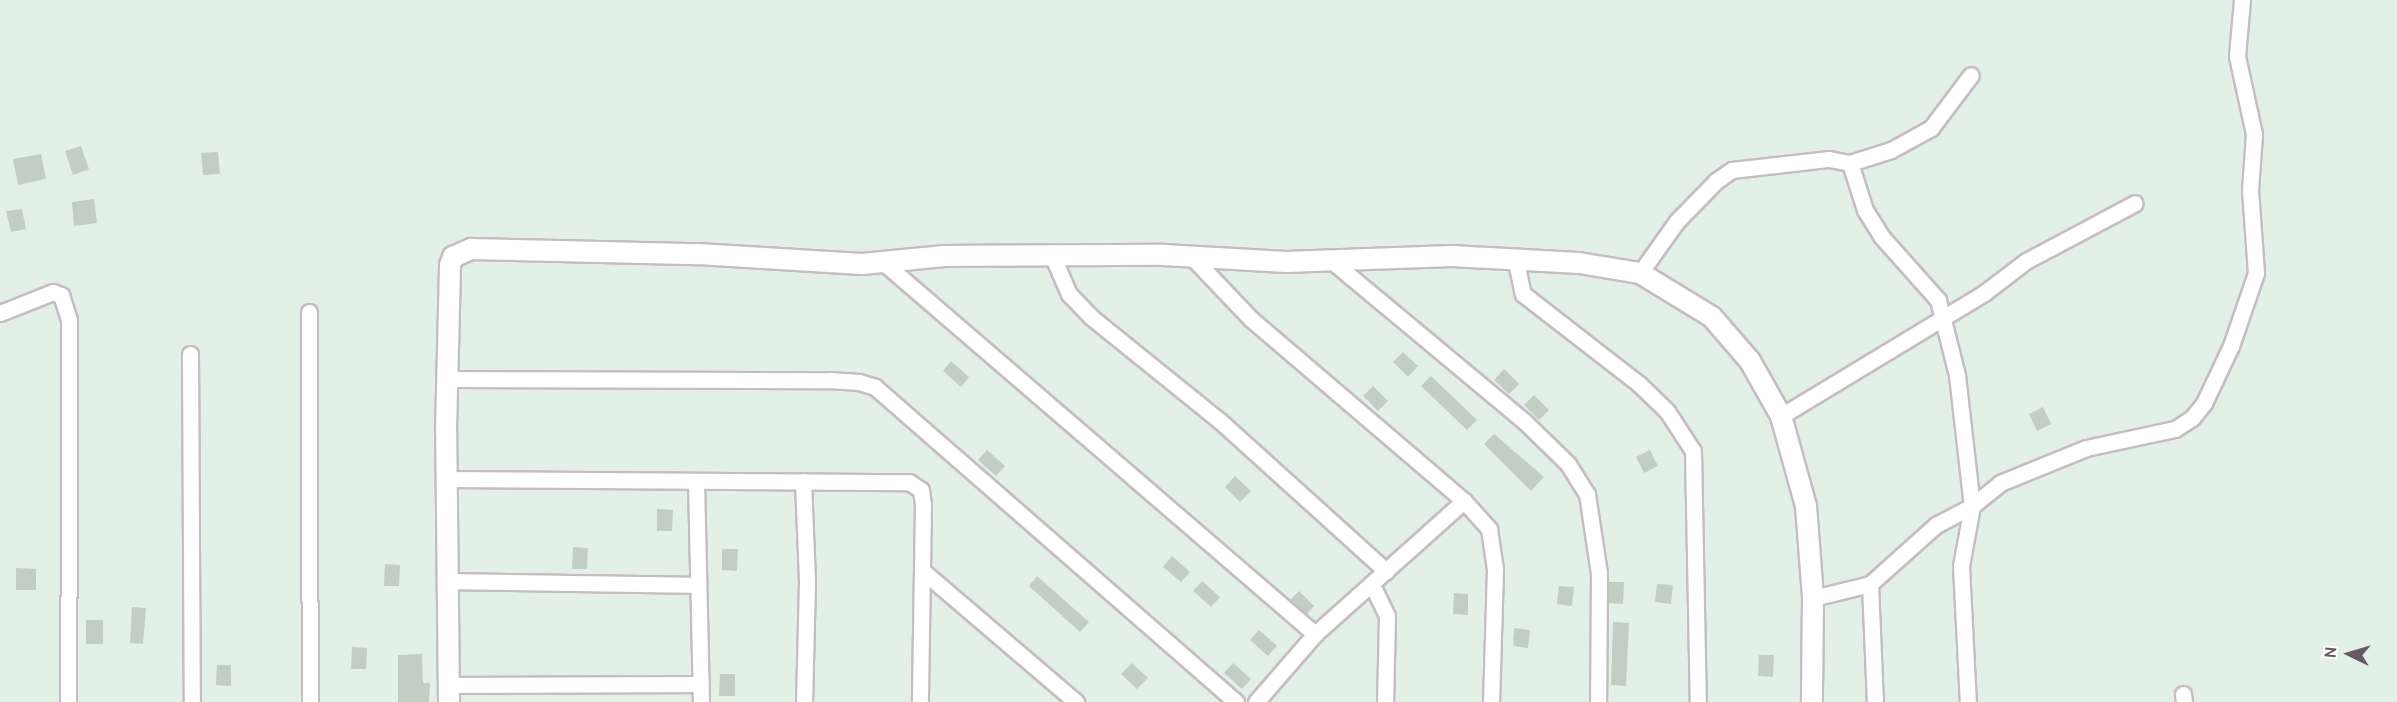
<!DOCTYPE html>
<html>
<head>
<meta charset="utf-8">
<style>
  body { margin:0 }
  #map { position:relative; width:2397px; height:702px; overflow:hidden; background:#e3f0e7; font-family:Cabin,sans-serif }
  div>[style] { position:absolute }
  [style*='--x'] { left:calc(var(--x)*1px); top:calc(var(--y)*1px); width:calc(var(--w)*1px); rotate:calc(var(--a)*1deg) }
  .building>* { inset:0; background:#c2cdc4 }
  .roads { filter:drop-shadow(2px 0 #c6bdc4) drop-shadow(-2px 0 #c6bdc4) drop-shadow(0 2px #c6bdc4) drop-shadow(0 -2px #c6bdc4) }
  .minor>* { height:15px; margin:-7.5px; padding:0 7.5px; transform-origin:7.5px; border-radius:7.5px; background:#fff }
  .tertiary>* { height:20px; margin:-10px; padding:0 10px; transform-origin:10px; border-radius:10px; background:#fff }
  span { translate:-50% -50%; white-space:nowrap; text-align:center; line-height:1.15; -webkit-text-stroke:4.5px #fff; paint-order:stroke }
  .north { position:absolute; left:2319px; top:624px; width:60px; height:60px; -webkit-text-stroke:4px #fff; paint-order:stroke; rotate:275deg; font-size:16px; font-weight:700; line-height:24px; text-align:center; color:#655b65 }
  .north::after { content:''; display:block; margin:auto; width:21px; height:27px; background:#655b65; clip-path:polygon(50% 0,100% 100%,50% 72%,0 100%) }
</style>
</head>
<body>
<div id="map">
  <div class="building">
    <div style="clip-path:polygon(81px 146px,89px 169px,73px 175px,65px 151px)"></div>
    <div style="clip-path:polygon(218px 152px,220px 174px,203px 175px,201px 153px)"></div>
    <div style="clip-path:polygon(41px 154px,46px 179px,18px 185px,13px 159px)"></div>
    <div style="clip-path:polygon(94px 199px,97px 223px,74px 226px,72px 202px)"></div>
    <div style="clip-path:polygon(22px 209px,26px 229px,11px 232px,6px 211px)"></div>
    <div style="clip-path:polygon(1403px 352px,1418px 366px,1408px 377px,1393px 362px)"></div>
    <div style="clip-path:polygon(951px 361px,969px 377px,961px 387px,943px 371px)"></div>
    <div style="clip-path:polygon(1504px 369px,1519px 384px,1509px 394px,1494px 380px)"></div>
    <div style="clip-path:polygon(1431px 376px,1477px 420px,1467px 430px,1421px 386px)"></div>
    <div style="clip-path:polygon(1373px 386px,1388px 401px,1378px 411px,1363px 396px)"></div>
    <div style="clip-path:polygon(1534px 395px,1549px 410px,1539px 420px,1524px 405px)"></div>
    <div style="clip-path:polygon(2043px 407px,2051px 424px,2037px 431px,2029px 414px)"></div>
    <div style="clip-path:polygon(1494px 434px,1544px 477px,1531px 491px,1484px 444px)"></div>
    <div style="clip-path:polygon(987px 450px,1005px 466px,996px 476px,978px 460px)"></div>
    <div style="clip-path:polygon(1650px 450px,1658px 466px,1644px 473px,1636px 457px)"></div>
    <div style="clip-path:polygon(1235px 476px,1251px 491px,1240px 502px,1225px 487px)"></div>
    <div style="clip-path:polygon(657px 509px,673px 510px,672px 531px,657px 531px)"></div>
    <div style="clip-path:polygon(573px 547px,588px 548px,587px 569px,572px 569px)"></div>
    <div style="clip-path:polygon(722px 549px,738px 549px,737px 571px,722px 570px)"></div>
    <div style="clip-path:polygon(1172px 556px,1190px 572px,1181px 582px,1163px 567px)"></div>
    <div style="clip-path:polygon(385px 564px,400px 565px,399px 586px,384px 586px)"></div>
    <div style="clip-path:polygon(16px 568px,36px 569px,36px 590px,16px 590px)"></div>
    <div style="clip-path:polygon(1037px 576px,1089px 622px,1080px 632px,1029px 586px)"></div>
    <div style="clip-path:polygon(1202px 581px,1220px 597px,1211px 607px,1193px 591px)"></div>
    <div style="clip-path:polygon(1609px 582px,1624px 582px,1623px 604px,1609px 603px)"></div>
    <div style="clip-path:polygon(1657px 584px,1673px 585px,1671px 604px,1655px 602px)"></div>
    <div style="clip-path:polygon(1559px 586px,1574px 587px,1572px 606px,1557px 604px)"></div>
    <div style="clip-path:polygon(1299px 591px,1314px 606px,1307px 614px,1290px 600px)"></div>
    <div style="clip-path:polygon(1454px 593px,1468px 594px,1468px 615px,1453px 614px)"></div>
    <div style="clip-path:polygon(132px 607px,146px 608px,143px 644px,130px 643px)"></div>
    <div style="clip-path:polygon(86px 620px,103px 620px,103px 644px,86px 644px)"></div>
    <div style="clip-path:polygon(1613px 622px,1629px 623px,1626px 686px,1611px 685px)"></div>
    <div style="clip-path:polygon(1514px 628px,1530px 630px,1528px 648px,1513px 646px)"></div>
    <div style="clip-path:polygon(1259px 630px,1277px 646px,1268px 656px,1250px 640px)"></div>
    <div style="clip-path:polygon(352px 647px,367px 648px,366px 669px,351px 669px)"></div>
    <div style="clip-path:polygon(422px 654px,423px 683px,430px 683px,429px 702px,398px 702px,398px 655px)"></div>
    <div style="clip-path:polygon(1759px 655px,1774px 655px,1773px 677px,1758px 676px)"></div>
    <div style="clip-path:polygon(1132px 663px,1148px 678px,1137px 689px,1121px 674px)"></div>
    <div style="clip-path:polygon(1233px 663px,1251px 679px,1242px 689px,1224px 673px)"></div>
    <div style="clip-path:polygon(217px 665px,231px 665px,231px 686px,216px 685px)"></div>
    <div style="clip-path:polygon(720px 674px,735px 674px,735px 696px,719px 696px)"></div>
  </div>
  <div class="roads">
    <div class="minor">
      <div style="--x:1850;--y:163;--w:49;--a:72.3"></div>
      <div style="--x:1865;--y:210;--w:31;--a:58"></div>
      <div style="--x:1881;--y:236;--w:86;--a:48.3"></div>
      <div style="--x:1938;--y:300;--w:77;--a:75.8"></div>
      <div style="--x:1957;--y:375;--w:132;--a:83.5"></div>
      <div style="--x:1972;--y:506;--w:61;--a:100.4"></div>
      <div style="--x:1961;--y:566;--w:136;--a:87.1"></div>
      <div style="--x:1052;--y:255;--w:43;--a:66.4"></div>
      <div style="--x:1069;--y:294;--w:32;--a:46"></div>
      <div style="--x:1091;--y:317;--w:166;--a:38.9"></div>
      <div style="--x:1220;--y:421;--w:224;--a:42.1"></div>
      <div style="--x:1191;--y:256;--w:87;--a:46.4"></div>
      <div style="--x:1251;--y:319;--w:280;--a:40.5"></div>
      <div style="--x:1464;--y:501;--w:38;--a:48"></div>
      <div style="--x:1489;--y:529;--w:40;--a:81.5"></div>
      <div style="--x:1495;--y:569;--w:133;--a:91.7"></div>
      <div style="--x:1333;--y:262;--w:250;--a:39.8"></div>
      <div style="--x:1525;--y:422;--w:60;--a:44.3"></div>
      <div style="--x:1568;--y:464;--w:36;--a:58"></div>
      <div style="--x:1587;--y:494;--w:80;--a:81.4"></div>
      <div style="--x:1599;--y:573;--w:129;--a:90.4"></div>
      <div style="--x:1516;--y:262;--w:33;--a:78"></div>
      <div style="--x:1523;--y:294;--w:147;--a:37.8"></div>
      <div style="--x:1639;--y:384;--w:39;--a:44"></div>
      <div style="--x:1667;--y:411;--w:48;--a:57"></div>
      <div style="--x:1693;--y:451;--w:251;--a:88.9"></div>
      <div style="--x:884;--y:263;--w:569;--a:40.72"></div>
      <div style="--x:1640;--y:273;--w:64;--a:-54.6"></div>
      <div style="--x:1677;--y:221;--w:56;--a:-45.7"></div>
      <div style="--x:1716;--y:181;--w:19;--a:-35"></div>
      <div style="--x:1732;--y:170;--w:98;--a:-6.5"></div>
      <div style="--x:1829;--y:159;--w:21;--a:11"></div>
      <div style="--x:1850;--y:163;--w:43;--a:-17.6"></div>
      <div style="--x:1891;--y:150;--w:46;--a:-28.8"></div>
      <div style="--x:1931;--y:128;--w:66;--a:-53"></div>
      <div style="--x:309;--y:312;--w:390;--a:89.9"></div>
      <div style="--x:0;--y:313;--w:57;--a:-21.6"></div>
      <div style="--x:53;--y:292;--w:9;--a:21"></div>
      <div style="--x:61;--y:295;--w:26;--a:72"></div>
      <div style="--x:69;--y:320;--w:382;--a:90.1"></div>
      <div style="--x:190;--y:354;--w:348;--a:89.7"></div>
      <div style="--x:448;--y:379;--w:381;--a:0.2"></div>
      <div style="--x:829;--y:380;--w:30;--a:4"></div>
      <div style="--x:859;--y:382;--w:17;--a:17"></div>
      <div style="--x:875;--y:387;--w:479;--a:41.1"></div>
      <div style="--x:1781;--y:416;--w:237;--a:-31.2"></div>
      <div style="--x:1984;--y:293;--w:53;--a:-37.3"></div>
      <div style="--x:2026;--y:261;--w:123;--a:-28"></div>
      <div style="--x:446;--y:479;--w:463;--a:0.4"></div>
      <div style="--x:909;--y:482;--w:14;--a:34"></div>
      <div style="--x:921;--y:490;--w:14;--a:82"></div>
      <div style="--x:923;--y:504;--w:198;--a:90.9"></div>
      <div style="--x:696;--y:481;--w:221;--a:88.7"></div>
      <div style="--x:803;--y:481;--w:100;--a:87.7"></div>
      <div style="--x:807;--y:581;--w:121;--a:91.4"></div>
      <div style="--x:925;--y:573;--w:199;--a:40.5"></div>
      <div style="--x:450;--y:581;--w:248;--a:0.9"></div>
      <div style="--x:1870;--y:584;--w:118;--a:87.6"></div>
      <div style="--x:1372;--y:585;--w:34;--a:64"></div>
      <div style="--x:1387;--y:616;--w:86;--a:91.3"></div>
      <div style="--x:1813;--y:598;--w:59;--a:-13.8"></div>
      <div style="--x:1870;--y:584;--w:89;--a:-41.8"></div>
      <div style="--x:1936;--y:525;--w:41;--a:-27.8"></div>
      <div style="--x:1972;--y:506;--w:36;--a:-39"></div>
      <div style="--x:2000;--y:483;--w:93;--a:-22.1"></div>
      <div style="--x:2086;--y:448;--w:91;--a:-12.1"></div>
      <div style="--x:2175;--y:429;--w:20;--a:-33"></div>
      <div style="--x:2192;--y:418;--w:19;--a:-51"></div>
      <div style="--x:2204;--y:403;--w:63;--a:-64.7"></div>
      <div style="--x:2231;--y:346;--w:77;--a:-71.1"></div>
      <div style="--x:2256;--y:273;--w:83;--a:-94.1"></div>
      <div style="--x:2250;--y:190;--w:56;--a:-85.9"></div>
      <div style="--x:2254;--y:134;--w:80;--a:-102.3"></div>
      <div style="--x:2237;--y:56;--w:56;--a:-84.9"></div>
      <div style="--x:450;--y:685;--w:251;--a:-0.2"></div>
      <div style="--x:2183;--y:694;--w:8;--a:83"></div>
      <div style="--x:1256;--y:702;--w:90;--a:-49.1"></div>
      <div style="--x:1315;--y:634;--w:200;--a:-41.8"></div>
    </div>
    <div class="tertiary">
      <div style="--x:449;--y:702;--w:271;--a:-90.6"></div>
      <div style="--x:446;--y:431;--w:166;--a:-88.6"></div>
      <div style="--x:450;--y:265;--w:9;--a:-69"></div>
      <div style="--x:453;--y:257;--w:20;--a:-24"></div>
      <div style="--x:471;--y:249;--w:227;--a:1.3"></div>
      <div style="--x:698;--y:254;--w:164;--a:3.5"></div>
      <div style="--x:862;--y:264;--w:83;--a:-5.5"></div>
      <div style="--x:945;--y:256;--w:219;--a:-0.3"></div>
      <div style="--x:1164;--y:255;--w:122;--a:3.3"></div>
      <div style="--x:1286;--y:262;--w:166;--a:-2.1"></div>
      <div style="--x:1452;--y:256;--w:127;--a:3.2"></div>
      <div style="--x:1579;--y:263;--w:62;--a:9.3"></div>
      <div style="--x:1640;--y:273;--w:84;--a:31.4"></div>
      <div style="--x:1712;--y:317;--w:58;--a:49.2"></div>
      <div style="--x:1750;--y:361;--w:63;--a:60.6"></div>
      <div style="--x:1781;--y:416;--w:93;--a:74.5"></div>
      <div style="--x:1806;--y:506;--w:92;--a:85.6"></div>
      <div style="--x:1813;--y:598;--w:104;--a:90.6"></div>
    </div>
  </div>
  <div class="north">N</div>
</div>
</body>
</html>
